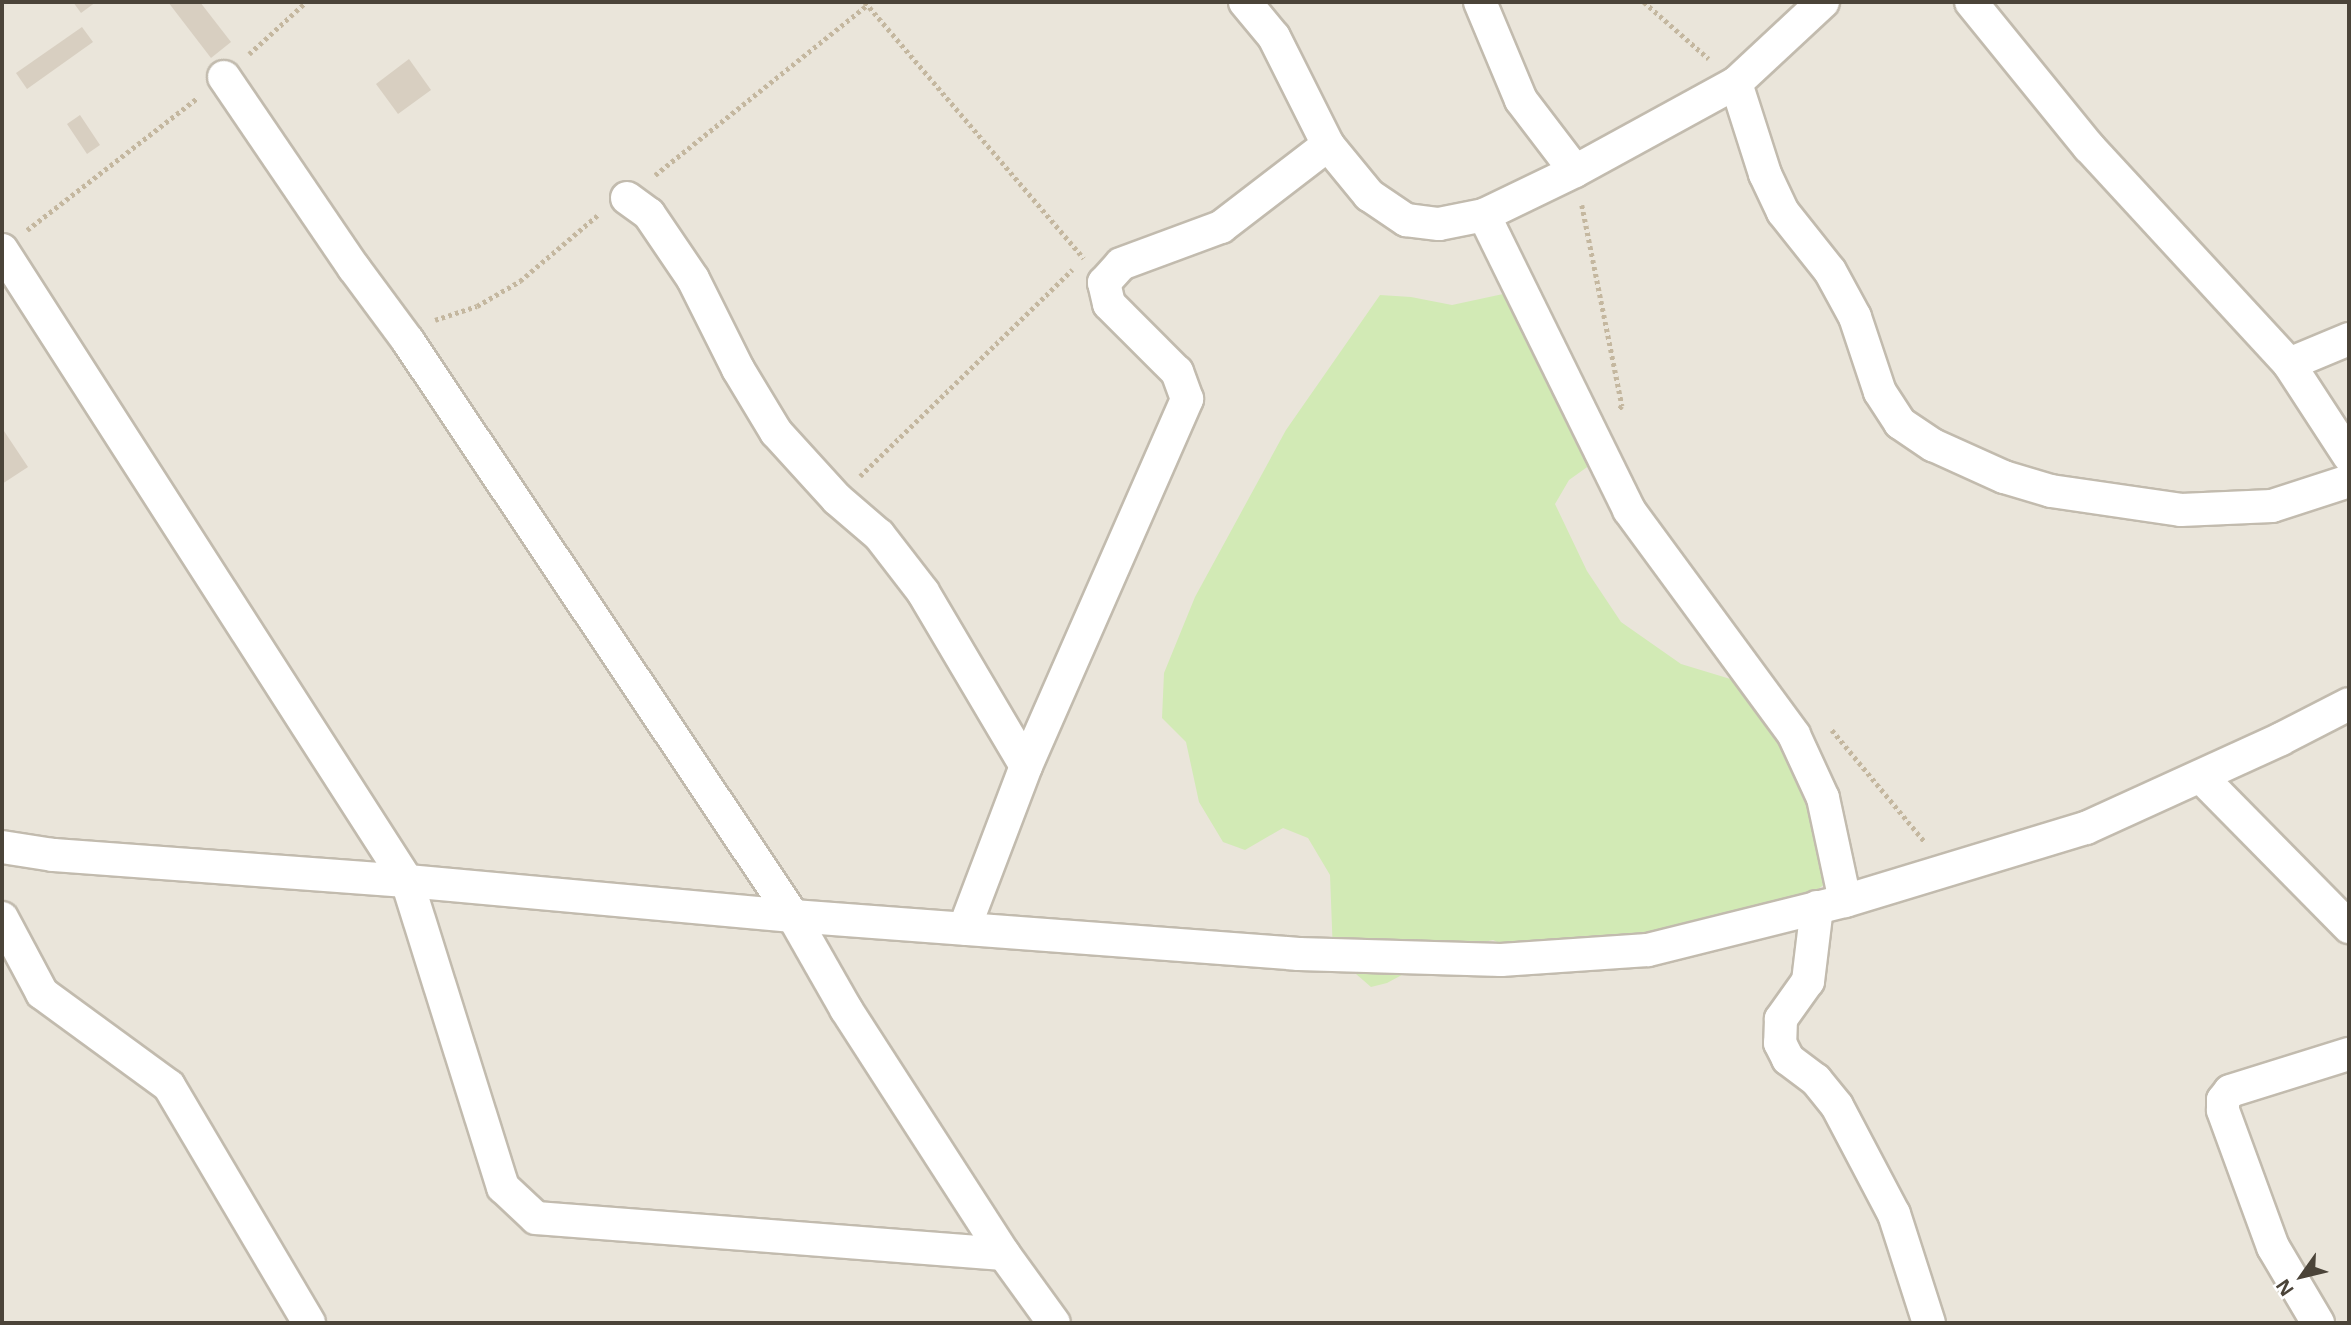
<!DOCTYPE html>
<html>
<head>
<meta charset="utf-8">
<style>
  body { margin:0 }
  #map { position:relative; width:2351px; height:1325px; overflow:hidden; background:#f6f3ec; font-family:"Open Sans",sans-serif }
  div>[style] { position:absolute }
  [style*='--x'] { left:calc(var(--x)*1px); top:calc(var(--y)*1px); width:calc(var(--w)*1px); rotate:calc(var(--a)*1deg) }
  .residential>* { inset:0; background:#eae5da }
  .green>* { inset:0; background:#d2eab5 }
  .building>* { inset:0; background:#d8cfc1 }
  .path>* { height:4.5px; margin-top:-2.25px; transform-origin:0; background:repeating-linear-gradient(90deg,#c4b79f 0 3.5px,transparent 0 7px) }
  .roads { filter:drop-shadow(2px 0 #c2bbae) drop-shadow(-2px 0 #c2bbae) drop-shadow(0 2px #c2bbae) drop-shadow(0 -2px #c2bbae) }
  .minor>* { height:32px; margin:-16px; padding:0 16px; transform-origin:16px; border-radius:16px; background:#fff }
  span { translate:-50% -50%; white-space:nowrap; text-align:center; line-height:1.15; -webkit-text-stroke:5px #fff; paint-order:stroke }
  .frame { position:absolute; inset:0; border:4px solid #4b4439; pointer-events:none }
  .north { position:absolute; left:2267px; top:1241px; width:70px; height:70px; -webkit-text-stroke:5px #fff; paint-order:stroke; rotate:236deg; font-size:19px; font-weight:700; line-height:28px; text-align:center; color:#4b4439 }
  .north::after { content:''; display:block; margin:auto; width:24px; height:32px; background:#4b4439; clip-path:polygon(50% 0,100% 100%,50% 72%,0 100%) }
</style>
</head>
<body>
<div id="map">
  <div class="residential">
    <div style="clip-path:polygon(2px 2px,2349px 2px,2349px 1323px,2px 1323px)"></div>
  </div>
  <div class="green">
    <div style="clip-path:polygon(1517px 291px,1590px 465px,1569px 480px,1555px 504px,1587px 571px,1621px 622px,1681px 664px,1737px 681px,1775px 731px,1819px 815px,1829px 881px,1787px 912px,1690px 936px,1640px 967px,1554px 968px,1493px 940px,1448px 950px,1387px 983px,1371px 987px,1333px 954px,1330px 875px,1308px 838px,1283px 828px,1245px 850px,1223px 842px,1199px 802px,1186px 742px,1162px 718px,1164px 673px,1195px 597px,1286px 430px,1380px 295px,1411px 297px,1452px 305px)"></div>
  </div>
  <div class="building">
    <div style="clip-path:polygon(73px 2px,96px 2px,81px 13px)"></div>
    <div style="clip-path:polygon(168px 2px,200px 2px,231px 42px,211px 58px)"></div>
    <div style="clip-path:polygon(82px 27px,93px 42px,27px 89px,16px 73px)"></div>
    <div style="clip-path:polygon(409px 59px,431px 90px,398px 114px,376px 84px)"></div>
    <div style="clip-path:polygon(80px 115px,100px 145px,87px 154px,67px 124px)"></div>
    <div style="clip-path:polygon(2px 428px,28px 467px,2px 484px)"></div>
  </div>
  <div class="path">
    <div style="--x:865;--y:2;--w:337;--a:49.5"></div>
    <div style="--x:1644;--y:2;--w:86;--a:41.2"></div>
    <div style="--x:249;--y:54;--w:77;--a:-42.4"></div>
    <div style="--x:655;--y:175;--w:272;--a:-38.7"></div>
    <div style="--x:1582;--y:205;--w:205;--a:78.7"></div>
    <div style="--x:1622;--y:406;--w:6;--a:129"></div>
    <div style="--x:27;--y:230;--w:215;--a:-37.8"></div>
    <div style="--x:435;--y:320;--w:44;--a:-18.4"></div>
    <div style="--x:477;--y:306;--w:50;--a:-30.2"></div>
    <div style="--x:520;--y:281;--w:104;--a:-40.3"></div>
    <div style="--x:860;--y:476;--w:296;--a:-44.2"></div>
    <div style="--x:1832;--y:730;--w:146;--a:50.3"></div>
  </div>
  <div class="roads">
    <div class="minor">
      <div style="--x:1245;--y:2;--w:45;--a:50.4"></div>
      <div style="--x:1274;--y:37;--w:121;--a:63.4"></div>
      <div style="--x:1480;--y:2;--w:106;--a:67.3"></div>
      <div style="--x:1521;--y:100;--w:89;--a:52.7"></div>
      <div style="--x:1971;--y:2;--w:187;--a:50.9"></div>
      <div style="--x:2089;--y:147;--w:295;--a:47.3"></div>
      <div style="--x:2289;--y:364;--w:110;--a:56.9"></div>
      <div style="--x:224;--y:77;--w:231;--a:55.8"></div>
      <div style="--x:354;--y:268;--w:91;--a:53.5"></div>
      <div style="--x:408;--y:341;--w:692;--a:56.2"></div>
      <div style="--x:793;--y:916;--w:107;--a:60.3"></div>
      <div style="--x:846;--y:1009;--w:292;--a:57.2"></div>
      <div style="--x:1004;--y:1254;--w:85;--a:54.1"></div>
      <div style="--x:1736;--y:83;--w:96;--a:72.3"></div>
      <div style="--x:1765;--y:174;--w:42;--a:64.7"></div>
      <div style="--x:1783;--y:212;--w:75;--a:51.5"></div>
      <div style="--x:1830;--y:271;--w:52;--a:61.5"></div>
      <div style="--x:1855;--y:317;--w:79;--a:71.6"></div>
      <div style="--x:1880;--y:392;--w:37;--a:57"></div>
      <div style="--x:1900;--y:423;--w:40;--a:34"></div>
      <div style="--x:1933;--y:445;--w:78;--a:24.3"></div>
      <div style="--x:2004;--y:477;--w:49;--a:16.6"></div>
      <div style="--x:2051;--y:491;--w:131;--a:8.3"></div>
      <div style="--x:2181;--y:510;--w:91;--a:-2.5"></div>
      <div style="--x:2272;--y:506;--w:81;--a:-18"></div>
      <div style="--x:627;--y:198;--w:27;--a:36"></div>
      <div style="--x:649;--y:214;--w:78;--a:55.9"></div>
      <div style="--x:693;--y:279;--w:101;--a:63.4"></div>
      <div style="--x:738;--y:369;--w:74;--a:58.9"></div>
      <div style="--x:776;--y:432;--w:91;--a:47.7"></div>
      <div style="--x:837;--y:499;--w:55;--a:40.6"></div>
      <div style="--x:879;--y:535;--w:72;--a:52.3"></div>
      <div style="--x:923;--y:592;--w:202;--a:59.4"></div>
      <div style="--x:1026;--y:766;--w:174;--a:110.8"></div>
      <div style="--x:1484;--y:215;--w:329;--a:63.8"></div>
      <div style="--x:1629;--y:510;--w:279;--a:53.7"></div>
      <div style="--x:1794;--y:735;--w:69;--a:65.3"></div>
      <div style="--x:1823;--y:798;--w:105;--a:77.9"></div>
      <div style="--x:2;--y:250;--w:750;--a:57.31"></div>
      <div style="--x:407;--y:881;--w:321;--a:72.6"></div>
      <div style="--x:503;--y:1187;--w:45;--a:43.2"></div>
      <div style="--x:536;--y:1218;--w:469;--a:4.4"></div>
      <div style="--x:2289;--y:364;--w:65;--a:-22.6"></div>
      <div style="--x:1026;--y:766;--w:401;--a:-66.3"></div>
      <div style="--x:1187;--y:399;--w:29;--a:-110"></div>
      <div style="--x:1177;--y:372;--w:96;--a:-135"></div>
      <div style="--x:1109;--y:304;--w:22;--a:-103"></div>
      <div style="--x:1104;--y:283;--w:25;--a:-48"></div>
      <div style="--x:1121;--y:264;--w:107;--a:-20.3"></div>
      <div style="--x:1221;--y:227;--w:135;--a:-37.5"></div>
      <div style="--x:1328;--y:145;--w:65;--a:50.6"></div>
      <div style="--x:1369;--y:195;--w:45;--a:34"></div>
      <div style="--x:1406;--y:220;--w:33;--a:7"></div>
      <div style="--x:1439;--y:224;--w:46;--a:-11.3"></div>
      <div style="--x:1484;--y:215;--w:101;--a:-25.8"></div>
      <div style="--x:1575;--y:171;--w:183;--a:-28.7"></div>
      <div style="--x:1736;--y:83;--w:119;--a:-43"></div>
      <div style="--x:2201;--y:777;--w:211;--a:45.4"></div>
      <div style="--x:2;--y:847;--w:52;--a:8.9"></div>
      <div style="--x:53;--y:855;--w:355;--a:4.2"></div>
      <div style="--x:407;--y:881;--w:388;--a:5.2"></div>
      <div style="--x:793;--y:916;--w:507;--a:4.29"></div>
      <div style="--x:1299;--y:954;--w:202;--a:1.7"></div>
      <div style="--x:1501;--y:960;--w:147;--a:-3.9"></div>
      <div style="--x:1648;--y:950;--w:203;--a:-14"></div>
      <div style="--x:1845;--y:901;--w:252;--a:-16.9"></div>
      <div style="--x:2086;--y:828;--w:214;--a:-24.5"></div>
      <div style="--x:2281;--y:739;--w:76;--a:-27.2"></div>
      <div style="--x:1817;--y:907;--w:75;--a:96.9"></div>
      <div style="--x:1808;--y:981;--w:47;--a:125.4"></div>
      <div style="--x:1781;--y:1019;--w:24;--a:92"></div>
      <div style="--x:1780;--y:1043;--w:18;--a:63"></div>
      <div style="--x:1788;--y:1059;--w:35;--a:37"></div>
      <div style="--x:1816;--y:1080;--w:33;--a:51"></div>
      <div style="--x:1837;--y:1106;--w:122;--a:62.2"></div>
      <div style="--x:1894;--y:1214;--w:114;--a:72.2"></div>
      <div style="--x:2;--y:918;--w:85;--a:61.9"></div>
      <div style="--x:42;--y:993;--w:157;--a:36.2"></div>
      <div style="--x:169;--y:1086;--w:275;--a:59.4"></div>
      <div style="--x:2318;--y:1323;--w:88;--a:-120.6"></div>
      <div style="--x:2273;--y:1247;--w:146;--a:-110.1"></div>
      <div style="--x:2223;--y:1110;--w:10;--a:-90"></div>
      <div style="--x:2223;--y:1100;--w:11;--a:-52"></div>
      <div style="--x:2230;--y:1091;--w:125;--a:-17.3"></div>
    </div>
  </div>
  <div class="frame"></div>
  <div class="north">N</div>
</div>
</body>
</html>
